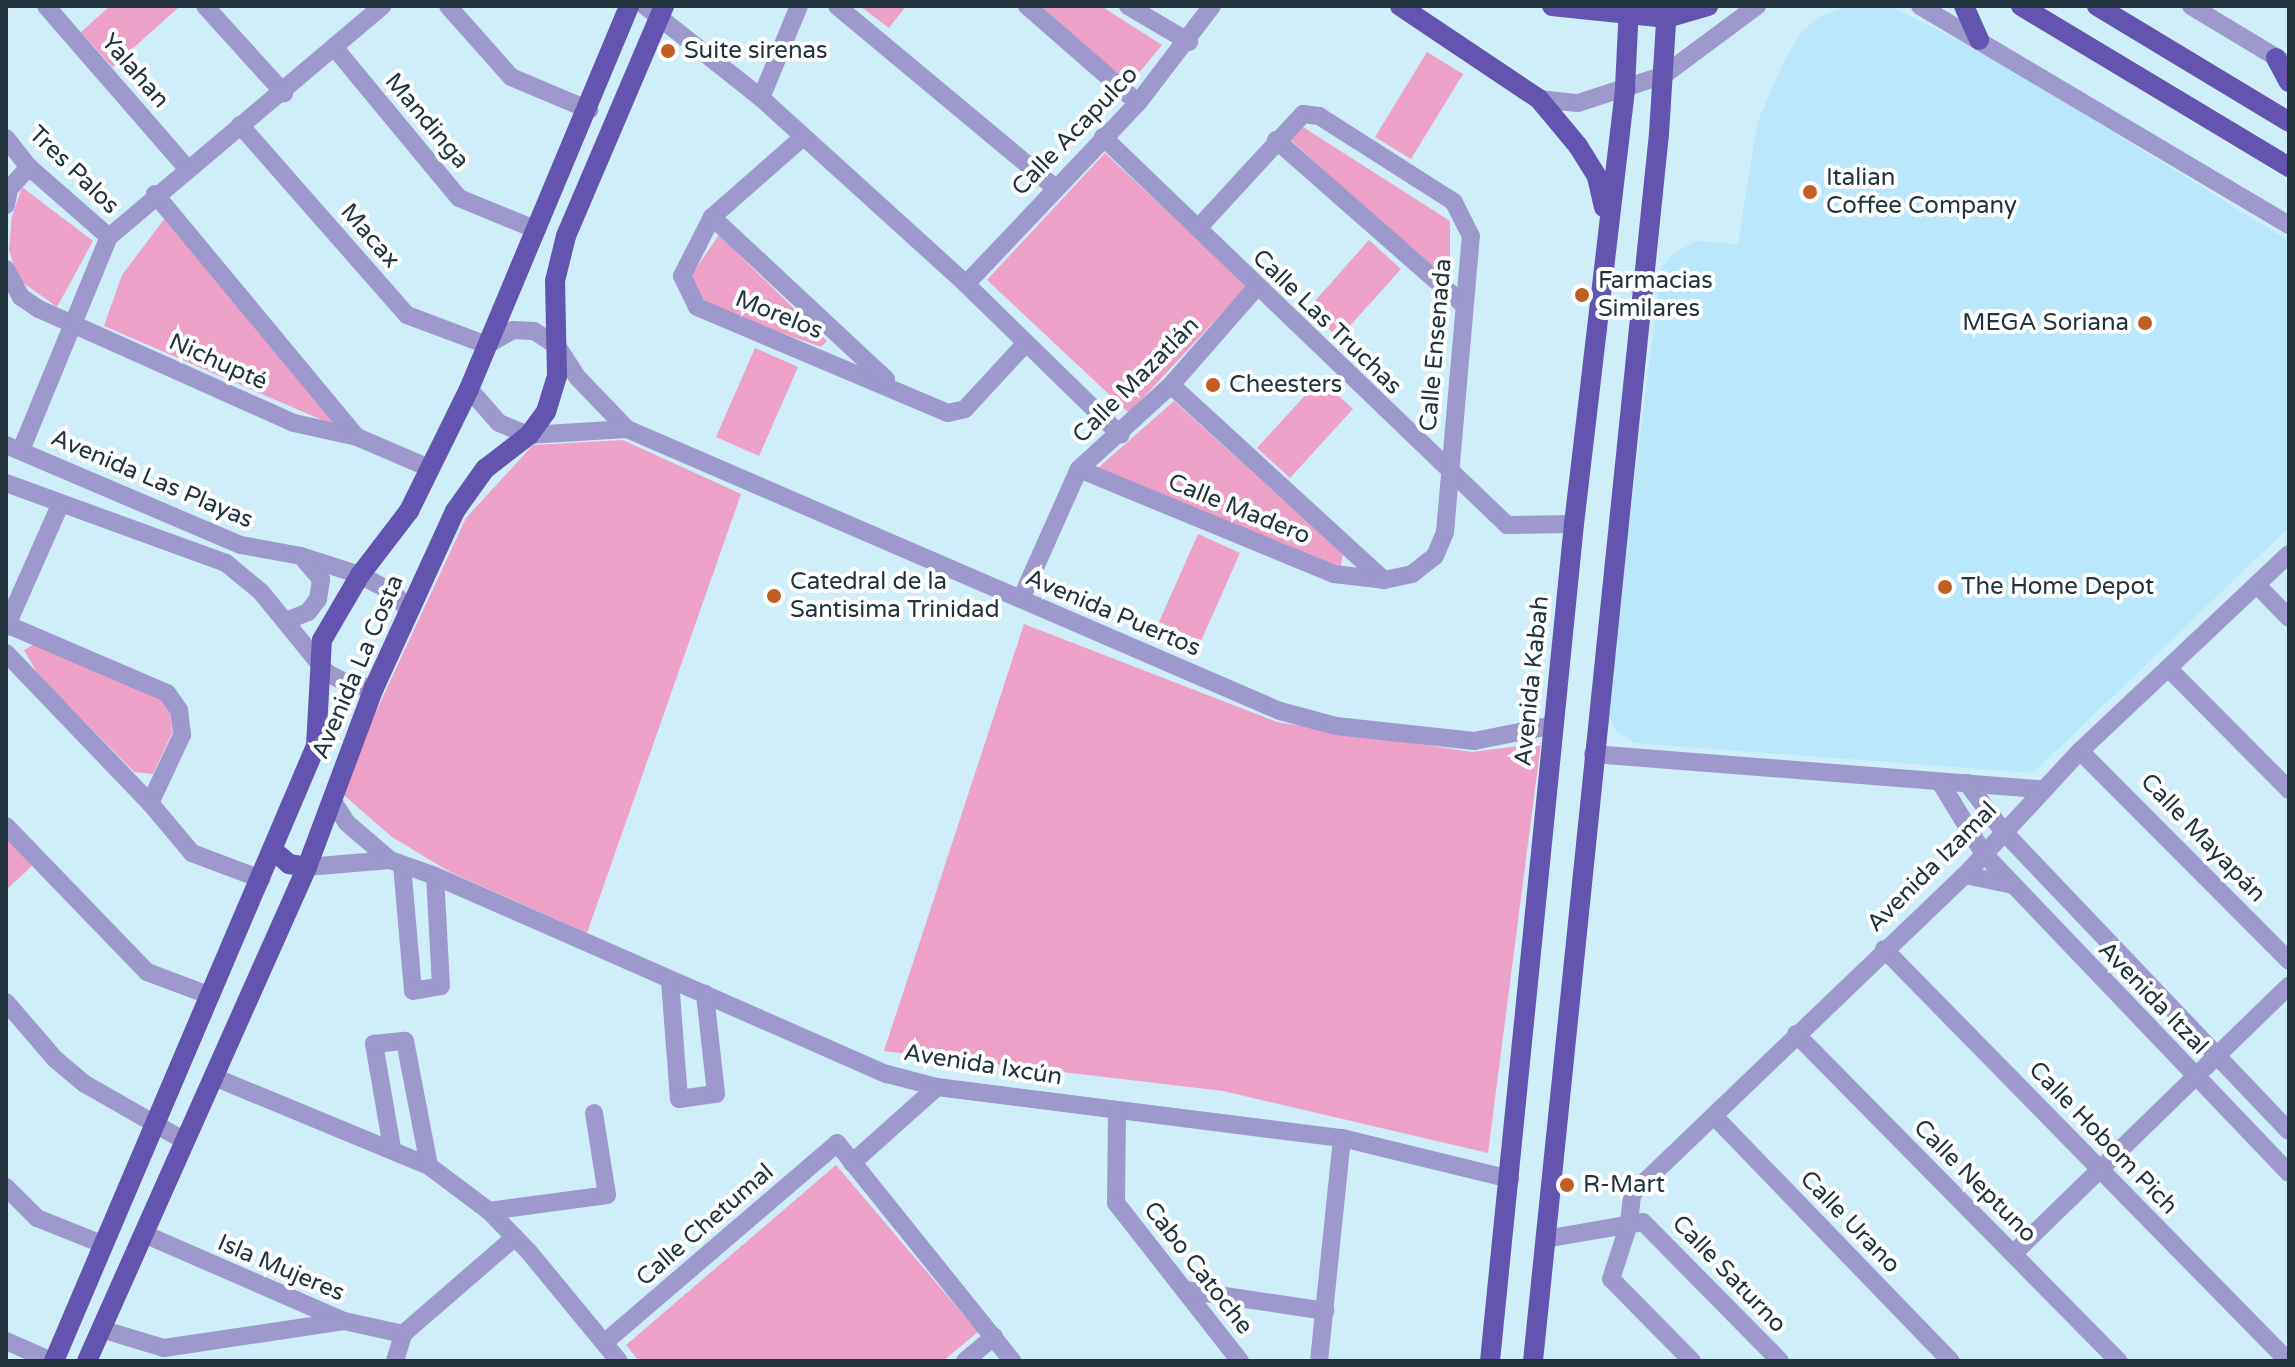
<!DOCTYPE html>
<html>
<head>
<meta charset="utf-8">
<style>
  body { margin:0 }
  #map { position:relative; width:2295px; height:1367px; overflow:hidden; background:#d0edfa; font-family:"Varela Round",sans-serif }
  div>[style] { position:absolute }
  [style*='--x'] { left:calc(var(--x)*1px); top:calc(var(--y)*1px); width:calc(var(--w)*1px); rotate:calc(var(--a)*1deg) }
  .built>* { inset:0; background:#bae7fc }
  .green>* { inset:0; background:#eda1c8 }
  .minor>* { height:18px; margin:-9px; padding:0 9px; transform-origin:9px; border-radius:9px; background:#9d99cc }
  .major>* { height:20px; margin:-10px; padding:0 10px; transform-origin:10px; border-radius:10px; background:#6254af }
  .dots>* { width:22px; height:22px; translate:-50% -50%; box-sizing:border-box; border:4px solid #fff; border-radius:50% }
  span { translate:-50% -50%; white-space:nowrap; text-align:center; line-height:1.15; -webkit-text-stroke:8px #fff; paint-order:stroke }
  .poi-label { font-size:24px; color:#21343d }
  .left { translate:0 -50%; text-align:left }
  .right { translate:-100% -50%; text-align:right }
  .street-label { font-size:24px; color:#21343d }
  .frame { position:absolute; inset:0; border:8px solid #21343d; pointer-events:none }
</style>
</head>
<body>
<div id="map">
  <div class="built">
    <div style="clip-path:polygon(1849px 6px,1890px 6px,1990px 56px,2289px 241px,2289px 527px,2033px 773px,1635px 743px,1616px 731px,1606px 710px,1661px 268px,1672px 254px,1696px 241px,1738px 244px,1757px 123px,1785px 59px,1801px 32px,1821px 16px)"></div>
  </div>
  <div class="green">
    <div style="clip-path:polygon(110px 6px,177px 6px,178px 8px,112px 67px,81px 32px)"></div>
    <div style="clip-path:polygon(860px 6px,906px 6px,889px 28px)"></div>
    <div style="clip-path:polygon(1041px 6px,1101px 6px,1162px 45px,1129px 85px)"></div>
    <div style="clip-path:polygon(1427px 52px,1463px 74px,1411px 159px,1375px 137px)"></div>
    <div style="clip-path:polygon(1303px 127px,1450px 221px,1450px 273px,1439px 274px,1285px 135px)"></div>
    <div style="clip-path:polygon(1105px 153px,1247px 286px,1129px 413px,987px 280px)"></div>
    <div style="clip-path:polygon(22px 187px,93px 241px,57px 307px,18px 279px,9px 250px,12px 216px)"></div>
    <div style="clip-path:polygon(168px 214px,343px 429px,104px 326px,122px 275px)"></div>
    <div style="clip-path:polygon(719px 235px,827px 341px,821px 347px,713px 309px,701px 296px,690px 277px)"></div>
    <div style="clip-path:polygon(1369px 240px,1401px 269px,1339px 338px,1307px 310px)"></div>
    <div style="clip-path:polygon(755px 348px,798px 367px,759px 456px,716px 437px)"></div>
    <div style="clip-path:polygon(1320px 379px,1353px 409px,1290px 478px,1257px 448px)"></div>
    <div style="clip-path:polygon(1174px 401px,1343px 554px,1340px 570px,1098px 468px)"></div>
    <div style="clip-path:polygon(623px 440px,741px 494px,587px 933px,450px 872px,392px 837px,339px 791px,466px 518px,533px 445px)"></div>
    <div style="clip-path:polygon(1198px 534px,1240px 553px,1201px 641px,1159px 622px)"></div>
    <div style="clip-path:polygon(1024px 624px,1277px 722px,1472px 752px,1541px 743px,1488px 1153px,1223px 1091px,884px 1051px)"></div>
    <div style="clip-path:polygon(35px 644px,161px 700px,170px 711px,172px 733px,153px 774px,134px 772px,37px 673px,24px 650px)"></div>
    <div style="clip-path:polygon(6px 836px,33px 865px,6px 890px)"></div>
    <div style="clip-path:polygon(836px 1165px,978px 1332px,943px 1361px,639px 1361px,626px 1345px)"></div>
  </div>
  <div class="minor">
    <div style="--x:46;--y:6;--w:215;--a:49"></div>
    <div style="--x:205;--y:6;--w:118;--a:47.8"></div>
    <div style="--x:448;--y:6;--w:95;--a:48.4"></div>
    <div style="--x:511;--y:77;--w:85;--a:22.9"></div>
    <div style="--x:645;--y:6;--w:148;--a:38.4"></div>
    <div style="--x:761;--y:98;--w:277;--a:42.2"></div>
    <div style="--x:966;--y:284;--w:216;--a:44.3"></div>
    <div style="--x:837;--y:6;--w:283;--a:39.8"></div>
    <div style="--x:1027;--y:6;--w:147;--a:41.1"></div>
    <div style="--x:1128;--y:6;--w:71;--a:30.5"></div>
    <div style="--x:1920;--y:6;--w:429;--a:30.7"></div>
    <div style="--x:2191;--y:6;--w:112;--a:31.1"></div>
    <div style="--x:334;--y:47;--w:196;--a:50.4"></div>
    <div style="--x:459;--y:198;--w:84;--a:22.3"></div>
    <div style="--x:761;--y:98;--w:100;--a:-67.6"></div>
    <div style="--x:1539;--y:99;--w:39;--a:6"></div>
    <div style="--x:1578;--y:103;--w:90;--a:-18"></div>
    <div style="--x:1664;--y:75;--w:116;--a:-36.6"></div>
    <div style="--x:240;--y:125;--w:253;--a:48.7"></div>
    <div style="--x:407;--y:315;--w:85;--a:20.6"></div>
    <div style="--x:487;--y:345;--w:30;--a:-30"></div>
    <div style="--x:513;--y:330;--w:21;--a:3"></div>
    <div style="--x:534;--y:331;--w:27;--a:33"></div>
    <div style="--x:557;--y:346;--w:38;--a:57"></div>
    <div style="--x:578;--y:378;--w:71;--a:46.1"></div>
    <div style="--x:627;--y:429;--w:711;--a:23.36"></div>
    <div style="--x:1280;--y:711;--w:58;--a:15"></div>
    <div style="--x:1336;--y:726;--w:139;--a:6.2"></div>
    <div style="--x:1474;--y:741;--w:82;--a:-11.3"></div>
    <div style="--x:1103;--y:137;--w:560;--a:43.84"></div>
    <div style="--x:1507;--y:525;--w:67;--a:-0.9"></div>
    <div style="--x:6;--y:138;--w:37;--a:52"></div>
    <div style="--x:29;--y:167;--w:106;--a:41.2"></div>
    <div style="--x:802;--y:138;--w:120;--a:138.7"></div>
    <div style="--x:712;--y:217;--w:66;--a:117"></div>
    <div style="--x:682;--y:276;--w:34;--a:64"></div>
    <div style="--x:697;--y:307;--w:272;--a:22.9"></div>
    <div style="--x:948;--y:413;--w:17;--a:-13"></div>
    <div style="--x:965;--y:409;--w:87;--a:-47.3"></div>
    <div style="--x:1276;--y:140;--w:249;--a:41.3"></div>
    <div style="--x:155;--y:194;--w:316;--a:50.3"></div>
    <div style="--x:6;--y:205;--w:16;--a:-79"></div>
    <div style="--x:9;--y:189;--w:30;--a:-48"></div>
    <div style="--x:712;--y:217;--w:238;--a:43"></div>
    <div style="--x:6;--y:269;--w:32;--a:62"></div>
    <div style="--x:21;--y:297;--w:22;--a:34"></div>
    <div style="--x:39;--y:309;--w:279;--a:24.1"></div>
    <div style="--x:294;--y:423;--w:65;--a:12.5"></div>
    <div style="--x:357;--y:437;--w:78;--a:23.3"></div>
    <div style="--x:966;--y:284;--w:250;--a:-46.5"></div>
    <div style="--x:1138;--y:103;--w:122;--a:-52.7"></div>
    <div style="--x:1171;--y:385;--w:289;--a:42.5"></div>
    <div style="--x:469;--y:389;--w:45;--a:48.6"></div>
    <div style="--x:499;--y:423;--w:32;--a:22"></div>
    <div style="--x:529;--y:435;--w:98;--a:-3.5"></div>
    <div style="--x:6;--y:445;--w:255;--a:23.1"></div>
    <div style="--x:241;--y:545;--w:61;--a:10.4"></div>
    <div style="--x:301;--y:556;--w:62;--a:17.9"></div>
    <div style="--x:360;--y:575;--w:40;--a:28"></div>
    <div style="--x:395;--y:594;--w:22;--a:51"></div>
    <div style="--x:21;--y:450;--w:230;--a:-67.6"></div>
    <div style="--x:109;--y:237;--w:358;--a:-40.2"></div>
    <div style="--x:1079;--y:469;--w:276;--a:22.4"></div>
    <div style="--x:1334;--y:574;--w:50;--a:6.8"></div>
    <div style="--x:1384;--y:580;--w:29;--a:-12"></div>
    <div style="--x:1412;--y:574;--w:29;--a:-38"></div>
    <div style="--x:1435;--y:556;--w:26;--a:-67"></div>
    <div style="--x:1445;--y:532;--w:297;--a:-85"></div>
    <div style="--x:1471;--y:236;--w:38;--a:-117"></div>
    <div style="--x:1454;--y:202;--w:160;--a:-147.5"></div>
    <div style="--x:1319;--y:116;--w:16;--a:-173"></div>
    <div style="--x:1303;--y:114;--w:155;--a:132.6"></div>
    <div style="--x:6;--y:483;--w:234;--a:20"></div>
    <div style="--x:226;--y:563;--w:45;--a:39.6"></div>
    <div style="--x:261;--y:592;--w:104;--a:50.8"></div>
    <div style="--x:327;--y:673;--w:27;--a:27"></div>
    <div style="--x:351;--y:685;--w:23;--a:7"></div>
    <div style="--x:2257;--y:585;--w:46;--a:45.9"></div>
    <div style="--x:1021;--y:599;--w:142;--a:-66"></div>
    <div style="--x:1079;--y:469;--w:125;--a:-42.4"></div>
    <div style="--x:1171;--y:385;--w:129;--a:-48.8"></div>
    <div style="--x:286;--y:621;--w:24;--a:-22"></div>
    <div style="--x:308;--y:612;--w:16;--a:-52"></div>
    <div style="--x:318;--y:599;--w:20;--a:-81"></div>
    <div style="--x:321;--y:579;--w:29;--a:-131"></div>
    <div style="--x:6;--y:624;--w:175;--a:23.2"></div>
    <div style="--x:167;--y:693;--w:21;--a:55"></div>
    <div style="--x:179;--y:710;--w:25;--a:83"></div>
    <div style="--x:182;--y:735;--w:75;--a:115.2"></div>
    <div style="--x:6;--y:627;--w:133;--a:-66.1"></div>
    <div style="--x:6;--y:653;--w:208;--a:46.2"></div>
    <div style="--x:150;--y:803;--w:65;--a:50"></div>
    <div style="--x:192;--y:853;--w:74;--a:20.6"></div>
    <div style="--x:2168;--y:668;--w:172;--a:45.2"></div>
    <div style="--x:2080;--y:751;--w:296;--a:45.1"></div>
    <div style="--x:1593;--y:754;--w:450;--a:4.5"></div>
    <div style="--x:1940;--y:782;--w:84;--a:58.6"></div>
    <div style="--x:1984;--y:854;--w:441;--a:46.3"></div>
    <div style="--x:1967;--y:783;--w:60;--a:53.1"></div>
    <div style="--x:2003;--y:831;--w:414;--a:46.4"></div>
    <div style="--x:332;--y:800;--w:27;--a:57"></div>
    <div style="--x:347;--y:823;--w:57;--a:40.7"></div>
    <div style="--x:6;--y:826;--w:203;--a:46"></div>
    <div style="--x:147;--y:972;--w:68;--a:20.6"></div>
    <div style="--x:402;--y:865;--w:126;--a:85"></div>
    <div style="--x:413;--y:991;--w:28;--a:-10"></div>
    <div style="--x:441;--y:986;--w:110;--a:-93.1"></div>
    <div style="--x:307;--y:867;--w:83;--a:-4.8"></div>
    <div style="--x:390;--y:860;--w:48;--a:19.6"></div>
    <div style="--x:435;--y:876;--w:493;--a:23.7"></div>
    <div style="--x:887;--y:1074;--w:52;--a:14.6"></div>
    <div style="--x:937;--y:1087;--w:408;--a:7.2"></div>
    <div style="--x:1342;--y:1138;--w:173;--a:13.7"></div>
    <div style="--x:1965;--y:875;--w:49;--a:11.8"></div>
    <div style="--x:1884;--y:949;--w:577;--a:45.56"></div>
    <div style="--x:670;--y:980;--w:119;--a:85.7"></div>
    <div style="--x:679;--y:1099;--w:37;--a:-8"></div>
    <div style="--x:716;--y:1094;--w:101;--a:-96.3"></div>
    <div style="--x:6;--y:1002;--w:75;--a:49.3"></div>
    <div style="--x:55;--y:1059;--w:39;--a:40"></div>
    <div style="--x:85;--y:1084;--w:115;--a:29.7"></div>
    <div style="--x:1796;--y:1034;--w:460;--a:45.4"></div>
    <div style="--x:214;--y:1077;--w:233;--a:22.5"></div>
    <div style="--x:429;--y:1166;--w:75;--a:36.9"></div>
    <div style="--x:489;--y:1211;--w:57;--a:45.7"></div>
    <div style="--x:529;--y:1252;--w:141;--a:50.5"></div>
    <div style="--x:1117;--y:1110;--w:93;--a:90.6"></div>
    <div style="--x:1116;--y:1203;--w:201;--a:51.9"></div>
    <div style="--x:1714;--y:1116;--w:341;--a:46"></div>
    <div style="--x:392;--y:1148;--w:106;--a:-99.8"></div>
    <div style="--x:374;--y:1044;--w:31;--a:-6"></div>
    <div style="--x:405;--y:1041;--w:127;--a:79.1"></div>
    <div style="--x:852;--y:1163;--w:114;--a:-41.8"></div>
    <div style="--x:6;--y:1187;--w:44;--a:45"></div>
    <div style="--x:37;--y:1218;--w:70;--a:21.8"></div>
    <div style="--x:489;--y:1211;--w:119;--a:-7.7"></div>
    <div style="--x:607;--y:1195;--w:83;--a:-99"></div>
    <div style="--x:144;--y:1234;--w:218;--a:23.5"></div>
    <div style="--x:344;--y:1321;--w:60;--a:12.4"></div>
    <div style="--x:1545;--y:1239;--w:99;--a:-9.8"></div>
    <div style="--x:1643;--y:1222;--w:195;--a:45.4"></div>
    <div style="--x:2013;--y:1254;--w:385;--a:-44.2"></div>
    <div style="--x:1185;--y:1290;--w:142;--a:8.5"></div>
    <div style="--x:101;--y:1329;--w:66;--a:16.8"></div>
    <div style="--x:164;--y:1348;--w:182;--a:-8.5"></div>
    <div style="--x:6;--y:1341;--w:50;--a:23.5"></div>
    <div style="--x:604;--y:1343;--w:307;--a:-40.6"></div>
    <div style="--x:837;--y:1143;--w:280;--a:51.2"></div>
    <div style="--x:395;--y:1361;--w:28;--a:-73"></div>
    <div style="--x:403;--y:1334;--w:148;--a:-40.9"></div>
    <div style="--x:965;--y:1361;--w:38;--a:-40"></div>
    <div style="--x:1319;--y:1361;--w:224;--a:-84.1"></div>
    <div style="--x:1692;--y:1361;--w:115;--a:-134.6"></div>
    <div style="--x:1611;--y:1279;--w:58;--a:-71.9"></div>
    <div style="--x:1629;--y:1224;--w:30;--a:-84"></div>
    <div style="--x:1632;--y:1194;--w:461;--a:-43.8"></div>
    <div style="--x:1965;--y:875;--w:169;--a:-47.2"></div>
    <div style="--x:2080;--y:751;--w:287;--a:-43.3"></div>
  </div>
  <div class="major">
    <div style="--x:1400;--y:6;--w:167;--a:33.8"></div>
    <div style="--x:1539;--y:99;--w:61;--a:50.3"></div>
    <div style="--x:1578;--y:146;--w:36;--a:58"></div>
    <div style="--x:1597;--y:177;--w:31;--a:77"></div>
    <div style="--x:1552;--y:6;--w:116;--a:6"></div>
    <div style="--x:1667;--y:18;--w:43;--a:-16.3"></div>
    <div style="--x:1964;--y:6;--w:37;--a:66"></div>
    <div style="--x:2021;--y:6;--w:313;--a:31"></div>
    <div style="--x:2097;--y:6;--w:224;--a:31.1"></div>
    <div style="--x:2276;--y:58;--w:27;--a:62"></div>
    <div style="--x:273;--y:850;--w:21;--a:41"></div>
    <div style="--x:289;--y:864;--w:18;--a:9"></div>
    <div style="--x:54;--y:1361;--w:668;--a:-66.93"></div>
    <div style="--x:316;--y:746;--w:106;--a:-86.8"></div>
    <div style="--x:322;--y:640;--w:75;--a:-59.7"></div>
    <div style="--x:360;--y:575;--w:81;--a:-52.6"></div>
    <div style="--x:409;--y:511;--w:136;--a:-63.8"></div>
    <div style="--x:469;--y:389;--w:415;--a:-67.3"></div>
    <div style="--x:87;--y:1361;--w:541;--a:-65.99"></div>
    <div style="--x:307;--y:867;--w:191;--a:-69.5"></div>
    <div style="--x:374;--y:688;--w:195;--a:-65.4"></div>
    <div style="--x:455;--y:511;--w:52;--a:-54.5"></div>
    <div style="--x:485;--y:469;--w:56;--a:-37.7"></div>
    <div style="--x:529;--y:435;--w:29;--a:-54"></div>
    <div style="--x:546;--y:412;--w:38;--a:-73"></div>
    <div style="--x:557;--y:376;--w:95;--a:-91.2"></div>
    <div style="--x:555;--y:281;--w:46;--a:-76.3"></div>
    <div style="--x:566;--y:236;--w:250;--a:-66.9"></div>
    <div style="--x:1490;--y:1361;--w:841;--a:-84.27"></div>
    <div style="--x:1574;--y:524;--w:439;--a:-83.3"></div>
    <div style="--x:1625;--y:88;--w:82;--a:-87.2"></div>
    <div style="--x:1533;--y:1361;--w:1233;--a:-84.14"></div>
    <div style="--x:1659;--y:134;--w:128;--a:-86.4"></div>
  </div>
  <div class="dots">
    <div style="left:668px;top:51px;background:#c15e23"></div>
    <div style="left:1810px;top:192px;background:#c15e23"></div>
    <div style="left:1582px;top:295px;background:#c15e23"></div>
    <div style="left:2145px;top:323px;background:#c15e23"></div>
    <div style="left:1213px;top:385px;background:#c15e23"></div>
    <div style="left:1945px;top:587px;background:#c15e23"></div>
    <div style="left:774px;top:596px;background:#c15e23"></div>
    <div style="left:1567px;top:1185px;background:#c15e23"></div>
  </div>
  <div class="poi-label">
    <span class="left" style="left:684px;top:51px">Suite sirenas</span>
    <span class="left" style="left:1826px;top:192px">Italian<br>Coffee Company</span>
    <span class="left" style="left:1598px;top:295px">Farmacias<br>Similares</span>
    <span class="right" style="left:2129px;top:323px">MEGA Soriana</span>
    <span class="left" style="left:1229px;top:385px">Cheesters</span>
    <span class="left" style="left:790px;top:596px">Catedral de la<br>Santisima Trinidad</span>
    <span class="left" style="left:1961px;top:587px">The Home Depot</span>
    <span class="left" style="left:1583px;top:1185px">R-Mart</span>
  </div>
  <div class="street-label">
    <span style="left:135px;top:71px;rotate:49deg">Yalahan</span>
    <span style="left:427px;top:121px;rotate:50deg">Mandinga</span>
    <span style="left:1075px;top:131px;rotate:-46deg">Calle Acapulco</span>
    <span style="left:74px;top:170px;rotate:44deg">Tres Palos</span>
    <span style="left:370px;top:236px;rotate:49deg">Macax</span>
    <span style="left:779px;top:315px;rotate:22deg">Morelos</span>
    <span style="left:1327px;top:322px;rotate:44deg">Calle Las Truchas</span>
    <span style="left:1436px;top:345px;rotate:-85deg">Calle Ensenada</span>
    <span style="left:218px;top:362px;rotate:24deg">Nichupté</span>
    <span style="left:1136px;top:380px;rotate:-45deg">Calle Mazatlán</span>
    <span style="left:152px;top:479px;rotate:23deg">Avenida Las Playas</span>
    <span style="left:1239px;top:509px;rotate:22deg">Calle Madero</span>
    <span style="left:1113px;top:613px;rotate:23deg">Avenida Puertos</span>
    <span style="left:358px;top:667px;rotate:-67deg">Avenida La Costa</span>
    <span style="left:1532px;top:681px;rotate:-84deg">Avenida Kabah</span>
    <span style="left:2203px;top:838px;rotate:46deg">Calle Mayapán</span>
    <span style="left:1932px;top:867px;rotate:-45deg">Avenida Izamal</span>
    <span style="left:2153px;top:998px;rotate:46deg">Avenida Itzal</span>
    <span style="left:983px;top:1065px;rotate:9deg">Avenida Ixcún</span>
    <span style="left:2103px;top:1138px;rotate:46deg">Calle Hobom Pich</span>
    <span style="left:1975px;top:1181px;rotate:45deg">Calle Neptuno</span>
    <span style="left:1850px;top:1222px;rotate:46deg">Calle Urano</span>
    <span style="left:705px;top:1225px;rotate:-41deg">Calle Chetumal</span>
    <span style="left:281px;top:1268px;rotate:23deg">Isla Mujeres</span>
    <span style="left:1198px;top:1268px;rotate:52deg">Cabo Catoche</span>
    <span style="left:1729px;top:1274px;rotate:46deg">Calle Saturno</span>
  </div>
  <div class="frame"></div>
</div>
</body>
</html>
